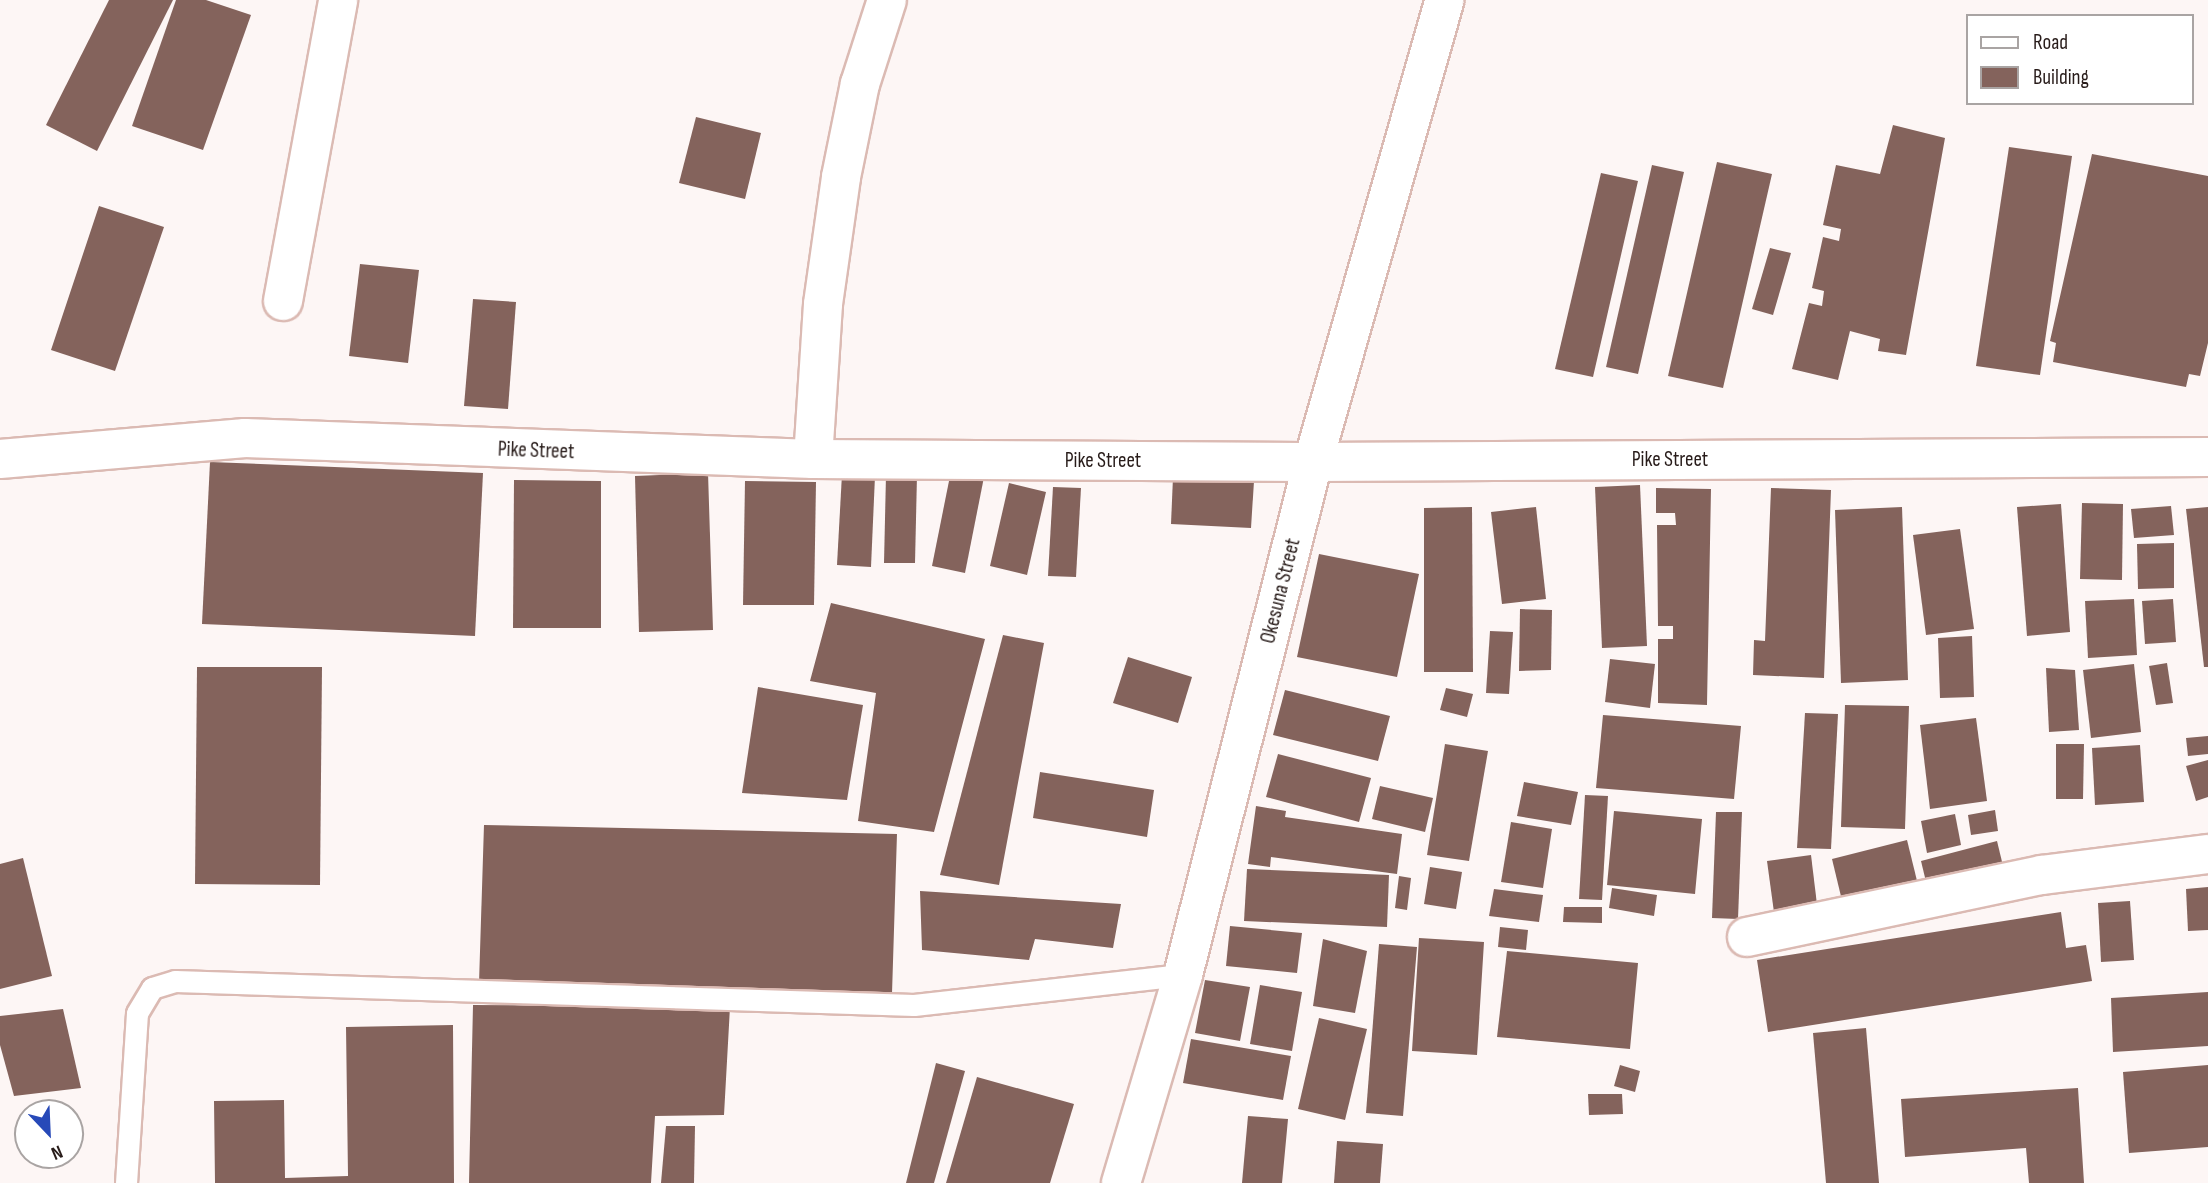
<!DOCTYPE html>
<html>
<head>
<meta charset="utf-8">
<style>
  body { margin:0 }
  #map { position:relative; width:2208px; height:1183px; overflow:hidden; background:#fdf6f5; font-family:"Sofia Sans Condensed",sans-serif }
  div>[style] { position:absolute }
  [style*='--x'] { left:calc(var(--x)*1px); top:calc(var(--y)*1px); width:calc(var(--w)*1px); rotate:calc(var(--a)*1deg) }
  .building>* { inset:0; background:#84635c }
  .roads { filter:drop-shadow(2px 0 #dbbab3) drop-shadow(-2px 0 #dbbab3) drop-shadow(0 2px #dbbab3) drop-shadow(0 -2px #dbbab3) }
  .lane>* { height:21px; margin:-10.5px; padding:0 10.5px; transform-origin:10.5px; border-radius:10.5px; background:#fff }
  .street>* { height:38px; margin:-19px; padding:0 19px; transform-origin:19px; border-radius:19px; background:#fff }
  span { translate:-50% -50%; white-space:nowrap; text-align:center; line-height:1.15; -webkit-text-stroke:5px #fff; paint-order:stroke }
  .street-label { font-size:21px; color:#281c1a }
  .legend { position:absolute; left:1966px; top:14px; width:228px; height:91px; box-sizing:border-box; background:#fff; border:2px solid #a9a4a3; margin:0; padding:9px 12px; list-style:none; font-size:21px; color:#281c1a }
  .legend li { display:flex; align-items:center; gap:14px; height:35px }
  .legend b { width:35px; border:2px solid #a9a4a3 }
  .north { position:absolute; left:14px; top:1099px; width:70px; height:70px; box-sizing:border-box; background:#fff; border:2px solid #a9a4a3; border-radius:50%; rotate:157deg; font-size:19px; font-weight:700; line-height:28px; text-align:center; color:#281c1a }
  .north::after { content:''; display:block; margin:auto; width:24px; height:32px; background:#2749b8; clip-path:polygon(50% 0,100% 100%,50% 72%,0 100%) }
</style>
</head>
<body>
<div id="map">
  <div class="building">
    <div style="clip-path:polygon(109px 0,173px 0,97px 151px,46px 125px)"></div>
    <div style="clip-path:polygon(176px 0,206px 0,251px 15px,203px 150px,132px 126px)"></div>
    <div style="clip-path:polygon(696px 117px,761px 133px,745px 199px,679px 183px)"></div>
    <div style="clip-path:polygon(1893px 125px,1945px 138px,1906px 355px,1878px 351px,1880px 339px,1850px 331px,1838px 380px,1792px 369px,1809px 303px,1822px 306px,1824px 291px,1812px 288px,1823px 237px,1839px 241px,1841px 229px,1823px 225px,1836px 165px,1880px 174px)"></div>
    <div style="clip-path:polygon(2009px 147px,2072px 156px,2040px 375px,1976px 366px)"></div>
    <div style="clip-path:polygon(2092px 154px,2208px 176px,2208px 343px,2200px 376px,2189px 374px,2186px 387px,2053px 362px,2056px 343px,2050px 341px)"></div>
    <div style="clip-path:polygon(1717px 162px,1772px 174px,1723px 388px,1668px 376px)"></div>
    <div style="clip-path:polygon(1652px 165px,1684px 172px,1638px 374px,1606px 367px)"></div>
    <div style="clip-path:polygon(1601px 173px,1638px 181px,1593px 377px,1555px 369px)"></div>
    <div style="clip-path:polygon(99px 206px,164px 227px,115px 371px,51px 350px)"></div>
    <div style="clip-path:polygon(1770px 248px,1791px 253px,1773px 315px,1752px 309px)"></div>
    <div style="clip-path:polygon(360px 264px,419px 270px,408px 363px,349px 356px)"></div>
    <div style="clip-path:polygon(473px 299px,516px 302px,508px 409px,464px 406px)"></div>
    <div style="clip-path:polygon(210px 462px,483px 473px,475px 636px,202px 624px)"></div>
    <div style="clip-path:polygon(951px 471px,984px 477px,965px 573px,932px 566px)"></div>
    <div style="clip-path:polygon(708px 473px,713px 630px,639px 632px,635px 476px)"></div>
    <div style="clip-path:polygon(842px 474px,875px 476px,871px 567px,837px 565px)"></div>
    <div style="clip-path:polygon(886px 475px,917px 475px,915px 563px,884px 563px)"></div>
    <div style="clip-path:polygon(1173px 477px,1254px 481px,1251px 528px,1171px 524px)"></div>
    <div style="clip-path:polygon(514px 480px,601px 481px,601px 628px,513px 628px)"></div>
    <div style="clip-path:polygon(745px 481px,816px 482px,814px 605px,743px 605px)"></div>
    <div style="clip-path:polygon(1009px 483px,1046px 492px,1027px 575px,990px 566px)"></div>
    <div style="clip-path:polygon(1640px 485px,1647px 646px,1602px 648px,1595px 487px)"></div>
    <div style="clip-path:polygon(1053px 487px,1081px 488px,1076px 577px,1048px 576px)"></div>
    <div style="clip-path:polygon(1656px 488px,1711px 489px,1707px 705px,1658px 703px,1658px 639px,1673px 639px,1673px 626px,1658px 626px,1657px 525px,1676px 525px,1675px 513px,1656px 513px)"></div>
    <div style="clip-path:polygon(1771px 488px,1831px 490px,1824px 678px,1753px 675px,1754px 640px,1765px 641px)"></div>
    <div style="clip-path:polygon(2082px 503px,2123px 504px,2122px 580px,2080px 579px)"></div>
    <div style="clip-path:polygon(2061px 504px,2070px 632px,2027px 636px,2017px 507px)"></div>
    <div style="clip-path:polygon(2171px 506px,2174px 535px,2134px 538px,2131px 509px)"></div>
    <div style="clip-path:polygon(1472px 507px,1473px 672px,1424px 672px,1424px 508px)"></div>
    <div style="clip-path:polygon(1536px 507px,1546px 599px,1502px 604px,1491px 512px)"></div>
    <div style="clip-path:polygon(1902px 507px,1908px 680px,1841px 683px,1835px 510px)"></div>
    <div style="clip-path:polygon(2208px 507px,2208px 667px,2204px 667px,2186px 509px)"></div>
    <div style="clip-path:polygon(1960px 529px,1974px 629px,1926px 635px,1913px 535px)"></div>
    <div style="clip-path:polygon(2174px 543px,2174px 588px,2138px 589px,2137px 544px)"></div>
    <div style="clip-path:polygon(1319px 554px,1419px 574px,1397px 677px,1297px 657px)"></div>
    <div style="clip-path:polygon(2134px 599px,2137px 655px,2088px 658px,2085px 601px)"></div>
    <div style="clip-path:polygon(2173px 599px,2176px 642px,2145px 644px,2142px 601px)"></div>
    <div style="clip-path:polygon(831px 603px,985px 639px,934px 832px,858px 821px,876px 693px,810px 681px)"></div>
    <div style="clip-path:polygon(1520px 609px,1552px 610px,1551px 670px,1519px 671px)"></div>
    <div style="clip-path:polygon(1490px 631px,1513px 632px,1509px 694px,1486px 693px)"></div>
    <div style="clip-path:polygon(1003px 635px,1044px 643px,999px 885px,940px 875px)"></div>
    <div style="clip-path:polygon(1972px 636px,1974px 697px,1940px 698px,1938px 638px)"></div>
    <div style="clip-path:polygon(1128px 657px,1192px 677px,1178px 723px,1113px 703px)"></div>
    <div style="clip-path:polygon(1610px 659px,1655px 664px,1650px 708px,1605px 702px)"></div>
    <div style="clip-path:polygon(2167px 663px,2173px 703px,2156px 705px,2149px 666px)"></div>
    <div style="clip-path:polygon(2134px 664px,2141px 732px,2091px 738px,2083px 670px)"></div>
    <div style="clip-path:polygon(197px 667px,322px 667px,320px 885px,195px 884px)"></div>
    <div style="clip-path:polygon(2046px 668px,2075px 670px,2079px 730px,2049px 732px)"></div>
    <div style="clip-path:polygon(758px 687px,863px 705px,847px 800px,742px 793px)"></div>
    <div style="clip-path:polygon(1446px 688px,1473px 694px,1467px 717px,1440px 710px)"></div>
    <div style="clip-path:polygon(1285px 690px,1390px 716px,1378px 761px,1273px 735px)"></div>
    <div style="clip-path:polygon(1845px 705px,1909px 706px,1905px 829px,1841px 827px)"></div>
    <div style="clip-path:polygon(1805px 713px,1838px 714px,1831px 849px,1797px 848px)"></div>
    <div style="clip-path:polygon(1603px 715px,1741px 726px,1734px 799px,1596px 788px)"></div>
    <div style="clip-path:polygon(1976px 718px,1987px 801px,1930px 809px,1920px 725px)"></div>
    <div style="clip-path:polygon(2208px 736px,2208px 754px,2188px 756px,2186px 738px)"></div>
    <div style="clip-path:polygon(1445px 744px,1488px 751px,1469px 861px,1427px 855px)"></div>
    <div style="clip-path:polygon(2056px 744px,2084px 744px,2083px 799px,2056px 799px)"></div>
    <div style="clip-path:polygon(2140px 745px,2144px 802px,2095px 805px,2092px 748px)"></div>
    <div style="clip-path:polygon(1278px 754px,1371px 778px,1359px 822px,1266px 797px)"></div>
    <div style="clip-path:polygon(2208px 760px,2208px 797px,2196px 801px,2186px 766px)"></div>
    <div style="clip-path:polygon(1040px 772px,1154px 790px,1147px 837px,1033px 818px)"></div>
    <div style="clip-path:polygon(1524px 782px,1578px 792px,1571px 825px,1517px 816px)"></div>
    <div style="clip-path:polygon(1380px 786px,1433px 798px,1425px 832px,1372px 819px)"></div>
    <div style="clip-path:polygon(1585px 795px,1608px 796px,1602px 900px,1579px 899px)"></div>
    <div style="clip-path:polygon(1256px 806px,1286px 811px,1285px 817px,1402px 834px,1397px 874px,1271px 857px,1270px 867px,1248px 864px)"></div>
    <div style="clip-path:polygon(1995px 810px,1998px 831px,1971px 835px,1968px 815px)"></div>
    <div style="clip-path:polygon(1614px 811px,1702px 819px,1695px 894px,1607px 885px)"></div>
    <div style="clip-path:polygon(1716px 812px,1742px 812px,1738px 919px,1712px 918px)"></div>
    <div style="clip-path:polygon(1955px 814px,1961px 845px,1927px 853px,1921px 821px)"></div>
    <div style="clip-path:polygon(1511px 822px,1552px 829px,1543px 888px,1501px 882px)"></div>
    <div style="clip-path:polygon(484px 825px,897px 834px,892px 993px,479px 983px)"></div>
    <div style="clip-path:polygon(1907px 840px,1920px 893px,1845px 913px,1832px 859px)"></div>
    <div style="clip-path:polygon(1997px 841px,2004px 870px,1928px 890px,1921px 861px)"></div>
    <div style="clip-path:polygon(1811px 855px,1819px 921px,1776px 927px,1767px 861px)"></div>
    <div style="clip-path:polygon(23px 858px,52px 976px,0 989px,0 864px)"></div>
    <div style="clip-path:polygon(1430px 867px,1462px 872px,1456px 909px,1424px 904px)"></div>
    <div style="clip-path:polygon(1247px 869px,1389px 875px,1387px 927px,1244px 921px)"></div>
    <div style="clip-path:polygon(1399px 876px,1411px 878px,1407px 910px,1395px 908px)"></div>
    <div style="clip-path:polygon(2208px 887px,2208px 930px,2188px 931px,2186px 889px)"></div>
    <div style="clip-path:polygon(1612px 888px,1657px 895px,1654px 916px,1609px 908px)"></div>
    <div style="clip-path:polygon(1494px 889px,1543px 895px,1539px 922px,1489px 916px)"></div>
    <div style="clip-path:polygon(920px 891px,1121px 904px,1113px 948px,1035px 939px,1029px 960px,922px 950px)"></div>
    <div style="clip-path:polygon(2130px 901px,2134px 960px,2101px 962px,2098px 903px)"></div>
    <div style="clip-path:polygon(1564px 907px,1602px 907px,1602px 923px,1563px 922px)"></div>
    <div style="clip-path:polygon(2061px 912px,2066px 948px,2086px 945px,2092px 981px,1768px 1032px,1757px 960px)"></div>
    <div style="clip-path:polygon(1230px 926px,1302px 933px,1297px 973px,1226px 966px)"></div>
    <div style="clip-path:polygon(1500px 927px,1528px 930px,1526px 950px,1498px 947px)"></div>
    <div style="clip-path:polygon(1419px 938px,1484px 942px,1477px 1055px,1412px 1051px)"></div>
    <div style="clip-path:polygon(1323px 939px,1367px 951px,1355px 1013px,1313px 1006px)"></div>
    <div style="clip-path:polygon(1379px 944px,1417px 947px,1403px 1116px,1366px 1113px)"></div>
    <div style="clip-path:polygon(1507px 951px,1638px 963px,1630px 1049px,1497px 1037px)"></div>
    <div style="clip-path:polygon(1205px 980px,1250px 987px,1240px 1041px,1195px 1033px)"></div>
    <div style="clip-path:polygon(1260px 985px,1302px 992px,1292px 1051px,1250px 1044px)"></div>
    <div style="clip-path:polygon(2208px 992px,2208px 1046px,2113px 1052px,2111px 998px)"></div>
    <div style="clip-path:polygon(473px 1005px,730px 1007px,724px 1115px,655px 1116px,651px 1183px,469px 1183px)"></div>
    <div style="clip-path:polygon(63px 1009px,81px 1088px,14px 1096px,0 1045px,0 1016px)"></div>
    <div style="clip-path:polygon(1319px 1018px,1367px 1029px,1345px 1120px,1298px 1109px)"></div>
    <div style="clip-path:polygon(453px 1025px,454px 1183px,215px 1183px,214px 1101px,284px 1100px,285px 1178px,348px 1176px,346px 1027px)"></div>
    <div style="clip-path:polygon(1866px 1028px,1879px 1183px,1826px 1183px,1813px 1033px)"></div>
    <div style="clip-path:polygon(1191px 1039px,1291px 1056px,1283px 1100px,1183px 1083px)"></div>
    <div style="clip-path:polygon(936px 1063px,965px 1071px,934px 1183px,906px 1183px)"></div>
    <div style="clip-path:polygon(1620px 1065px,1640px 1071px,1635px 1092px,1614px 1086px)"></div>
    <div style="clip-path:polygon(2208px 1065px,2208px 1147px,2129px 1153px,2123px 1072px)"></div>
    <div style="clip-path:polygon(977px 1077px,1074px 1104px,1050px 1183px,946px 1183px)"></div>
    <div style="clip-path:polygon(2078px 1088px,2084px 1183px,2029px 1183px,2026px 1148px,1905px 1157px,1901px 1099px)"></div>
    <div style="clip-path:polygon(1588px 1094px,1622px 1094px,1623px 1114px,1589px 1115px)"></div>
    <div style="clip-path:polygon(1248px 1116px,1288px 1119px,1282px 1183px,1242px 1183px)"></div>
    <div style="clip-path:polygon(666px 1126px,695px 1126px,694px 1183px,661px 1183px)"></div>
    <div style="clip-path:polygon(1337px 1141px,1383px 1144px,1380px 1183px,1334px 1183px)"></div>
  </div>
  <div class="roads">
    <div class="lane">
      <div style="--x:126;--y:1183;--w:170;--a:-86.3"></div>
      <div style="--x:137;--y:1013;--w:29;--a:-59"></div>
      <div style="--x:152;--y:988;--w:24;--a:-17"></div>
      <div style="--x:175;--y:981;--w:739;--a:1.86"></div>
      <div style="--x:914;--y:1005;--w:271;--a:-6.4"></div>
    </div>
    <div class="street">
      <div style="--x:283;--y:301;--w:306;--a:-79.6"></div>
      <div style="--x:0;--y:459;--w:246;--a:-4.9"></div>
      <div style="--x:245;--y:438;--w:568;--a:2.12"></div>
      <div style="--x:813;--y:459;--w:500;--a:0.34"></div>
      <div style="--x:1313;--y:462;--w:895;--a:-0.32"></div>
      <div style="--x:813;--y:459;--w:155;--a:-86.3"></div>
      <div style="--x:823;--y:304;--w:128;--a:-81.9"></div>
      <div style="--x:841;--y:177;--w:95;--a:-78.5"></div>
      <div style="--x:860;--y:84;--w:88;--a:-72.2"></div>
      <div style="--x:1747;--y:937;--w:301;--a:-11.9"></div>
      <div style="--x:2042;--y:875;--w:167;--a:-7.2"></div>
      <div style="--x:1121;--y:1183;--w:217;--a:-73.4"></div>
      <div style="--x:1183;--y:975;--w:529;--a:-75.78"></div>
      <div style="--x:1313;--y:462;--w:480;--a:-74.1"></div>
    </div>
  </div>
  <div class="street-label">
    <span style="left:536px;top:451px;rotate:2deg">Pike Street</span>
    <span style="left:1670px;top:460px">Pike Street</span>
    <span style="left:1103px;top:461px">Pike Street</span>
    <span style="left:1281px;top:591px;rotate:-76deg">Okesuna Street</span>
  </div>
  <ul class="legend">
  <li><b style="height:9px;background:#fff"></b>Road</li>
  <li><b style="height:19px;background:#84635c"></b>Building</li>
  </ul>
  <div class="north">N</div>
</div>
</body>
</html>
